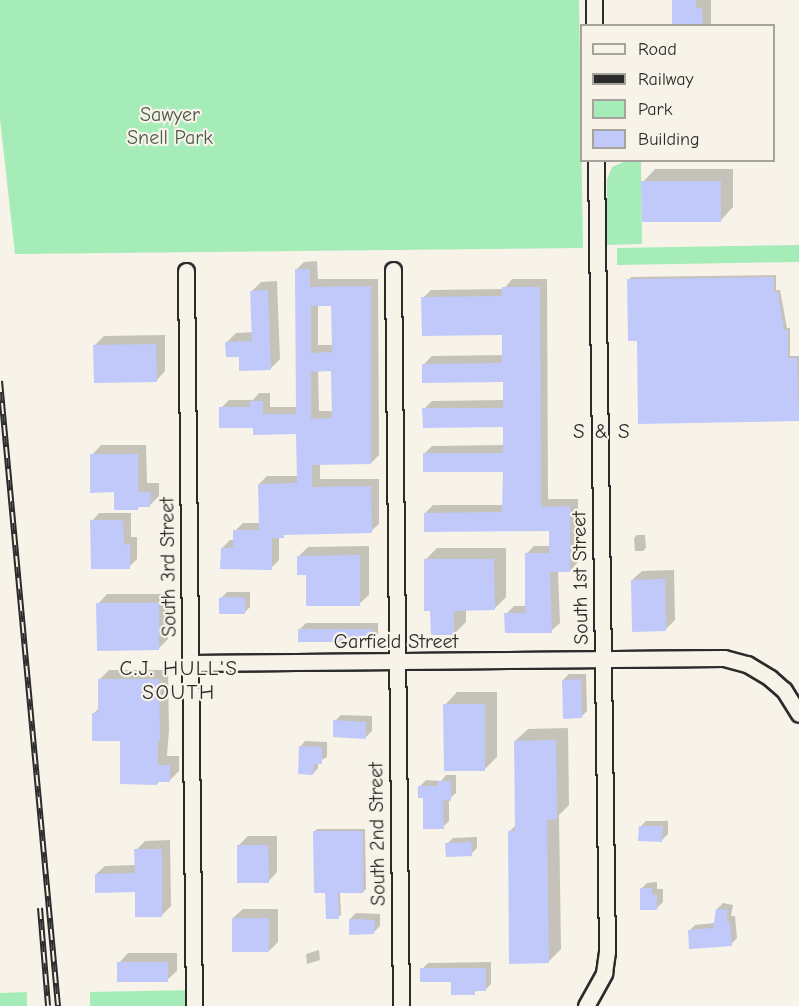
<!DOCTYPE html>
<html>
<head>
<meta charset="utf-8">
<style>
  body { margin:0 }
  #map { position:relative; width:799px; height:1006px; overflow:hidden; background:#f7f3e8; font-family:"Comic Neue",sans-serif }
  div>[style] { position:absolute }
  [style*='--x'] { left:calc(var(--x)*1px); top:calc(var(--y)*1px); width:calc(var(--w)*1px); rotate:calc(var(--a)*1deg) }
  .green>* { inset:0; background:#a6ecb8 }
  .shadow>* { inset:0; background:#0003 }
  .building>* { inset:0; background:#c1c9fb }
  .roads { filter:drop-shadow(2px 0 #2b2b2b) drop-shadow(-2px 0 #2b2b2b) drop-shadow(0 2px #2b2b2b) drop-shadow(0 -2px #2b2b2b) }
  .minor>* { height:15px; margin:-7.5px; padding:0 7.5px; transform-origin:7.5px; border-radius:7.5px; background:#f7f3e8 }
  .rail>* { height:6px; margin-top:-3px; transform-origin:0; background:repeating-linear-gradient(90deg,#f7f3e8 0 11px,#2b2b2b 0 22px); box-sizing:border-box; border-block:2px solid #2b2b2b }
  span { translate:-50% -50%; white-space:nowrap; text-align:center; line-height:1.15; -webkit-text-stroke:4.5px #f7f3e8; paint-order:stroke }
  .park-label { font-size:20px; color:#4a5b4e }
  .street-label { font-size:20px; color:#2b2b2b }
  .neighbourhood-label { font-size:21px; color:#2b2b2b; letter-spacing:1.5px }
  .legend { position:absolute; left:580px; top:24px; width:195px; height:138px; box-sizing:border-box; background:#f7f3e8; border:2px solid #a5a39c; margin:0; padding:8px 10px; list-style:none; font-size:18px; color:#2b2b2b }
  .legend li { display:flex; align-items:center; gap:12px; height:30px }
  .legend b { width:30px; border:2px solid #a5a39c }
</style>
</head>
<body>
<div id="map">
  <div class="green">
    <div style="clip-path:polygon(0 0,579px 0,583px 248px,15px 254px,0 119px)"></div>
    <div style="clip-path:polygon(626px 161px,641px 161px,642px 244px,607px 245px,607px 179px,612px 167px)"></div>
    <div style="clip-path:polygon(799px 245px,799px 262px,617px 265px,617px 248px)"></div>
    <div style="clip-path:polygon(194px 990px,194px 1006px,90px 1006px,90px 992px)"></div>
    <div style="clip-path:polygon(27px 992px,27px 1006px,0 1006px,0 993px)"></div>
  </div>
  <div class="shadow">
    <div style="clip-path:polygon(673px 0,711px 0,711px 26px,673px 26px)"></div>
    <div style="clip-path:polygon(655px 169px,733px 169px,733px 207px,721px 220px,643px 182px)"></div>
    <div style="clip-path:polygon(evenodd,317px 261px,318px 279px,378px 279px,379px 455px,371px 463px,320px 464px,320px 479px,379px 479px,379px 524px,371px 531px,287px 533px,279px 537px,279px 560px,271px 568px,222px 548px,230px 540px,235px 540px,235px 531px,243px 523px,260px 523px,259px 484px,267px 476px,298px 476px,297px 433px,254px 426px,221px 408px,229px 400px,253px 400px,259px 393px,270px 393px,270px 407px,297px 407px,296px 270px,304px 262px,317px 261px,318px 304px,333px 304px,333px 345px,318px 345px,318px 304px,317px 261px,318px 370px,333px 370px,334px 411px,319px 411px,318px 370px)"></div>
    <div style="clip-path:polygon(776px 275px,776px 290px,780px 290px,787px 328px,790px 328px,790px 356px,799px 356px,799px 420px,640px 422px,639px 339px,629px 280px,631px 277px)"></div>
    <div style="clip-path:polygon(512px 279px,547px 279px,548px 499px,578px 499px,578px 562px,570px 571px,558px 571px,560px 623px,551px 631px,506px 614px,514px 606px,527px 606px,526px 554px,534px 546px,551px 546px,550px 529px,425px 513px,433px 505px,504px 505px,504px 470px,424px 454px,432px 446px,504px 445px,504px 425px,424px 409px,432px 401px,504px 400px,504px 380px,424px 364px,432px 356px,504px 355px,504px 333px,423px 298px,431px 290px,504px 289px)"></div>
    <div style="clip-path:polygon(277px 281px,280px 359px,270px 369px,240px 355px,227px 342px,236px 333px,253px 332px,252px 291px,261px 282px)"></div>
    <div style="clip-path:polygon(165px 335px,165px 371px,156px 381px,95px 345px,104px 336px)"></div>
    <div style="clip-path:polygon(101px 445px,146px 445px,147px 483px,159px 483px,159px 496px,150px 505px,141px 505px,137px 509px,92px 455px)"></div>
    <div style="clip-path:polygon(99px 513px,131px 513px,131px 537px,137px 537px,137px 559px,129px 567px,92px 521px)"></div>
    <div style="clip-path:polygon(637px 535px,645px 535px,646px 548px,643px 551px,635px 551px,634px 538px)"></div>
    <div style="clip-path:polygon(369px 546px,369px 595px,359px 604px,308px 573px,298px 557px,308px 547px)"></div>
    <div style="clip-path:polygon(437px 548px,506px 548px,506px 597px,494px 609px,466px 609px,466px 622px,454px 634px,425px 560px)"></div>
    <div style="clip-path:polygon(674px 570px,675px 620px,665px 630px,632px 580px,642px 571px)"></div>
    <div style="clip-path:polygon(227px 592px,250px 592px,250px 607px,244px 613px,220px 599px)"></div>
    <div style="clip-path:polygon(107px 594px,168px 594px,168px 639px,158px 649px,98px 604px)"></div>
    <div style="clip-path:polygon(306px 623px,378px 623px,378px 634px,372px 640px,300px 629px)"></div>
    <div style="clip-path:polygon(109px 670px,168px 670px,169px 730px,167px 756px,179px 756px,179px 771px,169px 781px,160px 781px,157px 784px,122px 739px,93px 714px,99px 708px,99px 680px)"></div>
    <div style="clip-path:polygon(569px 674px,586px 674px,587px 711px,581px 717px,563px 680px)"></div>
    <div style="clip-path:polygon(457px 692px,497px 692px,497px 757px,485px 769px,445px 705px)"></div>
    <div style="clip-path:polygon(341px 715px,372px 716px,372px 731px,366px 737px,335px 721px)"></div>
    <div style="clip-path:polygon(568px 728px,569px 805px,559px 815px,561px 949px,548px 962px,509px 832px,517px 824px,515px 741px,528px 729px)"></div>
    <div style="clip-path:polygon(305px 741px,327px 742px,327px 757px,318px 762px,318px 768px,313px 774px,300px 747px)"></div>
    <div style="clip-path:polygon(446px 775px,456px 775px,456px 793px,449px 799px,449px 821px,443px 827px,420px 786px,426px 780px,441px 781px)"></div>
    <div style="clip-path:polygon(646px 821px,668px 821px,668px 834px,662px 840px,640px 827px)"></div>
    <div style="clip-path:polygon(317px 829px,365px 829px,366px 889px,363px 892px,340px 892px,341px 915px,338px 917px,327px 892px,314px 832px)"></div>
    <div style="clip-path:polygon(248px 836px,277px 836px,277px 872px,268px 882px,238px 846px)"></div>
    <div style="clip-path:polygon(477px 837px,477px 848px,471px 854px,447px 844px,453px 838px)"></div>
    <div style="clip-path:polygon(170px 840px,171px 906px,162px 915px,136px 891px,96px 874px,105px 866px,136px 865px,136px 850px,145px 841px)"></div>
    <div style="clip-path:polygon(657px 882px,657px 889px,663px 889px,663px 902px,657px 908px,641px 889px,647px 883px)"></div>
    <div style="clip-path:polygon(723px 903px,733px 905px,731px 916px,735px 916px,737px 938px,731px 944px,690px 930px,695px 925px,715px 923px,717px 909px)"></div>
    <div style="clip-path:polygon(243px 909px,278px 909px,278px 942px,269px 951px,233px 918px)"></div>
    <div style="clip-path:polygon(356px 913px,380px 914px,380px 926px,374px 932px,350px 919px)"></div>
    <div style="clip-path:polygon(319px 950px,320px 960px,307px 964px,306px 954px)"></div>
    <div style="clip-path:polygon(128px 953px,177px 953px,177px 971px,167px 980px,119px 963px)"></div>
    <div style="clip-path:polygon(491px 962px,491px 984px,485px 990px,478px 990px,474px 993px,452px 980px,422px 969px,428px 963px)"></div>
  </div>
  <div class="building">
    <div style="clip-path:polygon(672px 0,696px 0,696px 8px,702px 8px,703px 26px,672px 26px)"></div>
    <div style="clip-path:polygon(641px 181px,721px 181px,721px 222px,642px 222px)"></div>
    <div style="clip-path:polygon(evenodd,295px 269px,310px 269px,310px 287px,371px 286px,371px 464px,312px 465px,312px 487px,371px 486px,372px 533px,284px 535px,284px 538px,272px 538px,272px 570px,220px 569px,221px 548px,233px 548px,233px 530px,259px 530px,258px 484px,297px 483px,296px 434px,253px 435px,253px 428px,219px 428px,219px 407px,250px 407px,250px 401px,263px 401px,263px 414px,296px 414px,295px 269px,311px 306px,331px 306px,332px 352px,311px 353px,311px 306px,295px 269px,331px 371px,332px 418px,311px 419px,311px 372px,331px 371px)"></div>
    <div style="clip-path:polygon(774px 277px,774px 292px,778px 292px,784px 330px,788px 330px,788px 358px,797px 358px,799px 421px,638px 424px,637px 341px,628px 341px,627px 279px)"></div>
    <div style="clip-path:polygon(502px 287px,540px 287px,541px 507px,570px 506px,570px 572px,550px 572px,552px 633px,505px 633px,504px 613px,525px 613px,525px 553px,549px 553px,549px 531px,424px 532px,424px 513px,502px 512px,503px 472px,423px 472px,423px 453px,503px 453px,503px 427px,423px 428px,422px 408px,503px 408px,503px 382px,422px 383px,422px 364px,502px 363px,502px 335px,422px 336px,421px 297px,502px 296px)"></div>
    <div style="clip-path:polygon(268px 290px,271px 370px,239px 371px,239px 357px,226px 357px,225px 342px,252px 341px,250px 291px)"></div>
    <div style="clip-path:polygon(156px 344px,157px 382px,94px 383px,93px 345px)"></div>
    <div style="clip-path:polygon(90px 454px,138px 454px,138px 492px,151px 492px,150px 507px,138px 507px,138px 510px,114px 510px,114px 492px,90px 493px)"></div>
    <div style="clip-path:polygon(90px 520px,123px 520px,124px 545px,130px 544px,130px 569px,91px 569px)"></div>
    <div style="clip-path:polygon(360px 555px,360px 606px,306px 606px,306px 575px,297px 575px,297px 556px)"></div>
    <div style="clip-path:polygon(424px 559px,494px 559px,495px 610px,454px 611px,454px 635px,431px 635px,430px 611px,424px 611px)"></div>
    <div style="clip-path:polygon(665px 579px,666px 631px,632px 632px,631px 580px)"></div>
    <div style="clip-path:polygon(223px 597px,245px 598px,245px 614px,219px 614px,219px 598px)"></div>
    <div style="clip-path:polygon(96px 603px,159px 603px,159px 650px,97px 651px)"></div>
    <div style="clip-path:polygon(298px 629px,372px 629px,372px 642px,298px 642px)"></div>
    <div style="clip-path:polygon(98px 679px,159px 679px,160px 741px,158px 741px,158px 765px,170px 765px,170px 782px,157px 782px,157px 785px,120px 784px,120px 741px,92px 741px,92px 713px,98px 713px)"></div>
    <div style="clip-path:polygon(581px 679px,582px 718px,563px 719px,562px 680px)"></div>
    <div style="clip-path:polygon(443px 704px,485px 704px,485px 771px,444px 771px)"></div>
    <div style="clip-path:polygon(333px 720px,366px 722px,366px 739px,333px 737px)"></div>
    <div style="clip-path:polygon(556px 740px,557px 819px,547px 820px,549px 963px,509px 964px,508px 831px,515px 831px,514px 741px)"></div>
    <div style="clip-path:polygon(299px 746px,322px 747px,322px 764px,314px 764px,313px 775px,298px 774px)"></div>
    <div style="clip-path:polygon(438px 781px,451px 781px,451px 801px,443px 800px,444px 829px,423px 829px,423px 798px,418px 798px,418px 786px,438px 786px)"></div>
    <div style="clip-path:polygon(639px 826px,663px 826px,662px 842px,638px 841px)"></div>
    <div style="clip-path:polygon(313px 831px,363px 831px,363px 893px,338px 893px,339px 919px,326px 919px,325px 893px,314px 893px)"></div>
    <div style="clip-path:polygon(471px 842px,472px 856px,446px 857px,445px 843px)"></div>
    <div style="clip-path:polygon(237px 845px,268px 845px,269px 883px,237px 883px)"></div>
    <div style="clip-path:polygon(134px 849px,162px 849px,162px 917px,135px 917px,135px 892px,95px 893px,95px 874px,135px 873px)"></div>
    <div style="clip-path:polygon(640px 888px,652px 888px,652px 895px,657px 895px,657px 910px,640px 910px)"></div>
    <div style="clip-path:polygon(716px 909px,728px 910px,726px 921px,730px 921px,732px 946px,689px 949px,688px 930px,713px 928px)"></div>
    <div style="clip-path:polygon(232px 918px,269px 918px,269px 952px,232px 952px)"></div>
    <div style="clip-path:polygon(349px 919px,375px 920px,374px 934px,349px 935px)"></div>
    <div style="clip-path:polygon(117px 962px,168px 962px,168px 982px,117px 982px)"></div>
    <div style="clip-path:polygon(420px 968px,486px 968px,486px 991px,475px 991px,475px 995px,451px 995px,451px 982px,420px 982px)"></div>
  </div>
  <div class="roads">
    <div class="minor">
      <div style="--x:594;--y:0;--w:26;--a:90"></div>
      <div style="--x:393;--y:270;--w:736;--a:89.38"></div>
      <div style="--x:186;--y:271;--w:735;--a:89.38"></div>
      <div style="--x:190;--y:663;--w:534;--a:-0.54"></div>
      <div style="--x:724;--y:658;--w:24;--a:15"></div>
      <div style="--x:747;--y:664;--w:27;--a:31"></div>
      <div style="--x:770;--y:678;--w:18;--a:41"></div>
      <div style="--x:784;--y:690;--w:28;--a:58"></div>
      <div style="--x:586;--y:1006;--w:38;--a:-61"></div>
      <div style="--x:604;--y:973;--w:22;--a:-82"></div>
      <div style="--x:607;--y:951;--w:791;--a:-90.8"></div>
    </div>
  </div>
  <div class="rail">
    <div style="--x:0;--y:381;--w:628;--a:84.7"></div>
    <div style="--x:40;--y:908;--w:98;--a:85.3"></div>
  </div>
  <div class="park-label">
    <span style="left:170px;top:126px">Sawyer<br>Snell Park</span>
  </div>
  <div class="street-label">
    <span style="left:168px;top:567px;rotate:-91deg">South 3rd Street</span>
    <span style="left:580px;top:578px;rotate:-91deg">South 1st Street</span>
    <span style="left:396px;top:641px">Garfield Street</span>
    <span style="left:377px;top:834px;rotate:-91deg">South 2nd Street</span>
  </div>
  <div class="neighbourhood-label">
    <span style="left:602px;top:431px">S &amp; S</span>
    <span style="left:179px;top:680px">C.J. HULL'S<br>SOUTH</span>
  </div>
  <ul class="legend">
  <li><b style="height:8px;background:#f7f3e8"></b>Road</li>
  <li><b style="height:8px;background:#2b2b2b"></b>Railway</li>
  <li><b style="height:16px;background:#a6ecb8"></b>Park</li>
  <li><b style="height:16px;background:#c1c9fb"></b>Building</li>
  </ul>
</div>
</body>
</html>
